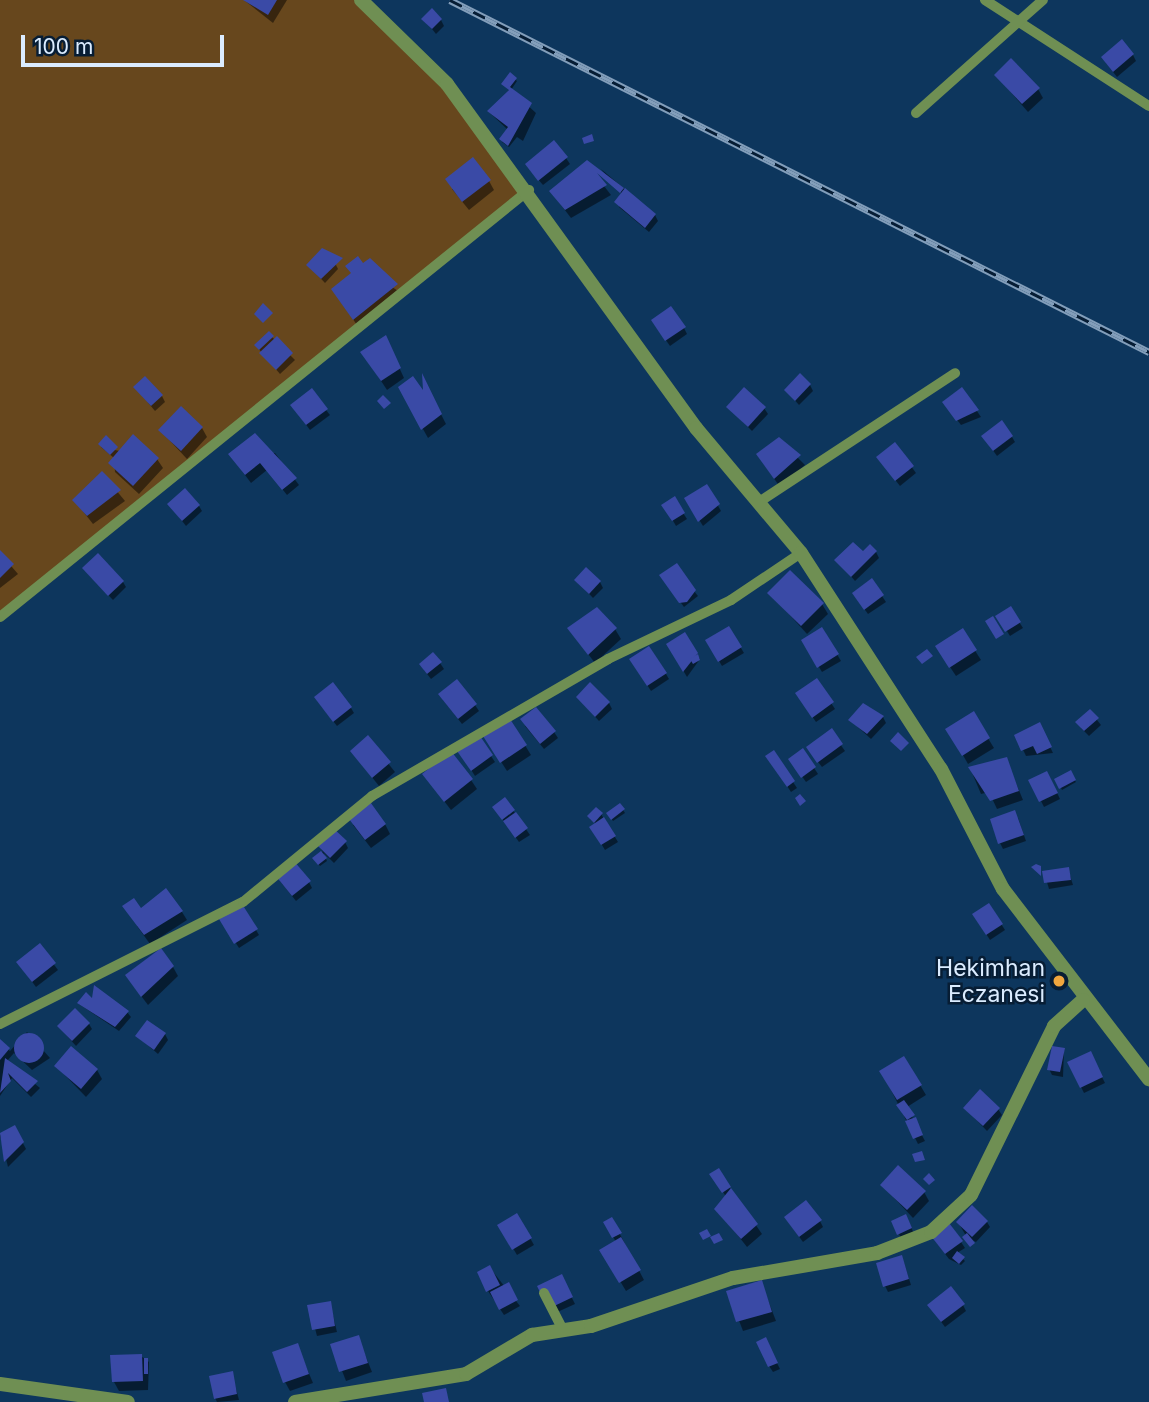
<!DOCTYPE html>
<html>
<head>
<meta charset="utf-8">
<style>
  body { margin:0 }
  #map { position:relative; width:1149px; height:1402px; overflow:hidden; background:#0d365d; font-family:Inter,sans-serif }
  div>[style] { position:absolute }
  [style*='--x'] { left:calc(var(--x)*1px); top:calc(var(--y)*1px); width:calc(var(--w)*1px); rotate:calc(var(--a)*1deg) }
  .green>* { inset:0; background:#67471d }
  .shadow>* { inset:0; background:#0007 }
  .building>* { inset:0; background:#3a4aa6 }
  .round { border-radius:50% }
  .minor>* { height:10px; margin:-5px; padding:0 5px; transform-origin:5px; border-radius:5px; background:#6f8f53 }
  .tertiary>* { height:14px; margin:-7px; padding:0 7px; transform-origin:7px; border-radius:7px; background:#6f8f53 }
  .rail>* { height:7px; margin-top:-3.5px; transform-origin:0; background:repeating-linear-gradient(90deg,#071d34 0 13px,#839eba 0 26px); box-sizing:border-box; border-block:2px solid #839eba }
  .dots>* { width:19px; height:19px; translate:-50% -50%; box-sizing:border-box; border:4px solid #071d34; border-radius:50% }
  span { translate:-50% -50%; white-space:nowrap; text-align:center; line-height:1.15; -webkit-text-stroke:5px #071d34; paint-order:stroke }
  .poi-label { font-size:23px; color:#dbecff }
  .right { translate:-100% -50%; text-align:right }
  .scale { position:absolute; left:21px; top:35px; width:203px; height:32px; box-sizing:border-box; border:4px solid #dbecff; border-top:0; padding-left:9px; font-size:21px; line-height:24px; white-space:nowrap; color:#dbecff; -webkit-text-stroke:5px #071d34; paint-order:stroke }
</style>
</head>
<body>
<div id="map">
  <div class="green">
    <div style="clip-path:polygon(0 0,369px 0,529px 190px,0 618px)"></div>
  </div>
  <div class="shadow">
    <div style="clip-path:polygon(244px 0,287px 0,273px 23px)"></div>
    <div style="clip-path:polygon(424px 19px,441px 20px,444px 26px,436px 34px)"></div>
    <div style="clip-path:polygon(1133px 55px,1136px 61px,1117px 77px,1106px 63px)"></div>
    <div style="clip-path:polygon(510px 75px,517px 81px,511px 90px,536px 113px,523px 141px,517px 137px,509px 147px,502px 142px,508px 130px,489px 112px,509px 90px)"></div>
    <div style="clip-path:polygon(996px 75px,1038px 89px,1043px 98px,1028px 112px)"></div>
    <div style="clip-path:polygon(566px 158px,570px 164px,543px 185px,530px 170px)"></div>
    <div style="clip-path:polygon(586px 163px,611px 195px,571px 218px,551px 192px)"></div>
    <div style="clip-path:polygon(601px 169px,655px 215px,658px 221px,649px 232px,619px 207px,622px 194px)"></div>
    <div style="clip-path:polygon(489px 181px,494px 190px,469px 210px,452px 189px)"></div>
    <div style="clip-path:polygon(335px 263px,338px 269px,325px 283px,308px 265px)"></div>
    <div style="clip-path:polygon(363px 266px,402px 294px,359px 328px,339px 299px)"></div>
    <div style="clip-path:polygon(656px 326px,684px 328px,687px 334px,670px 346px)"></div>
    <div style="clip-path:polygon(272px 337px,295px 360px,280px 374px,257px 347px)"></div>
    <div style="clip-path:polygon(385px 337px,404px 378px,387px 390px,368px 361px)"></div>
    <div style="clip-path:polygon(424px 381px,446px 424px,428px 438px,400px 388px,426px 396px)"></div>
    <div style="clip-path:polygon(810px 385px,813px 391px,799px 405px,786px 390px)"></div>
    <div style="clip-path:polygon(135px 387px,162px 396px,165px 402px,155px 411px)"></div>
    <div style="clip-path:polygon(962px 389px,981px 417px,961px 425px,948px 408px)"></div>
    <div style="clip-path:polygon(728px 407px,764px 408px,768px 414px,752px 431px)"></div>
    <div style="clip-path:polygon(326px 410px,330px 415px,310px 430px,296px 411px)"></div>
    <div style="clip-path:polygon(202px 428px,207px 437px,187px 459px,160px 430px)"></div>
    <div style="clip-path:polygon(1012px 437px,1015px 442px,997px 456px,987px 442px)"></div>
    <div style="clip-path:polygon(779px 439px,805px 465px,780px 487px,763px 463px)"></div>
    <div style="clip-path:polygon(895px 444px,916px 473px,900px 486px,882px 463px)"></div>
    <div style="clip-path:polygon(101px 447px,157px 459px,163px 468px,139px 494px,115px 472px,114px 458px)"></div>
    <div style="clip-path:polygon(275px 453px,299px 485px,287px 495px,267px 470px,251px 483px,230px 455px)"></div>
    <div style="clip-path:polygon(102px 473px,125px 501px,93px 524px,74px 500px)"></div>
    <div style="clip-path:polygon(707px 486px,721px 511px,703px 526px,686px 499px)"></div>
    <div style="clip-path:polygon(674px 499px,687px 519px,676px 526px,664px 505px)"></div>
    <div style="clip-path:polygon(169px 504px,199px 506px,202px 511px,186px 526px)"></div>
    <div style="clip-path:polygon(876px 552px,879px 558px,855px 581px,837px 560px)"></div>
    <div style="clip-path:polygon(0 553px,18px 574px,0 588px)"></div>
    <div style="clip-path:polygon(88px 574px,123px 582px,126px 587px,113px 600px)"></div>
    <div style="clip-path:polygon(576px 580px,600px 582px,603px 588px,593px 598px)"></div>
    <div style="clip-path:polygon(665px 581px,694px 591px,698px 596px,684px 607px)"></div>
    <div style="clip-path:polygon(872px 581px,886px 602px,868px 614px,857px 599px)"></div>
    <div style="clip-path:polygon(770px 593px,822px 604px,828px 614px,807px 634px)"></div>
    <div style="clip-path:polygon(1011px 609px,1023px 628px,1010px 636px,998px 617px)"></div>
    <div style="clip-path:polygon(729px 628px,744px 653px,722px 666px,707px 641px)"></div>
    <div style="clip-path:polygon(615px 629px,621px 639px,595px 663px,575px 637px)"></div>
    <div style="clip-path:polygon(822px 629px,841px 661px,822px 672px,803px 641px)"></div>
    <div style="clip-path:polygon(962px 630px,981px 660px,956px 676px,942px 655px)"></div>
    <div style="clip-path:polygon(685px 635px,700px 659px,687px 677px,668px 645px)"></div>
    <div style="clip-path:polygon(631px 660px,666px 674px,669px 679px,651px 691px)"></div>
    <div style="clip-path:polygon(440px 663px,444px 669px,431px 679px,424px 670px)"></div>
    <div style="clip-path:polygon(816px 680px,835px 709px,816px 722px,800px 699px)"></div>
    <div style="clip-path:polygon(578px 698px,609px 703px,612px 709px,599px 721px)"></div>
    <div style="clip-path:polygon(443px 700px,475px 705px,479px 711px,462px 724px)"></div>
    <div style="clip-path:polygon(319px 703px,351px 708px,354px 713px,337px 726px)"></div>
    <div style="clip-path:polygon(1090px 711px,1101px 725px,1089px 736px,1081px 728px)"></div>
    <div style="clip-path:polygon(973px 714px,994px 748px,968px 764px,948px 729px)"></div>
    <div style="clip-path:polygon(883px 717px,886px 723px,871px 739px,850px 720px)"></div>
    <div style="clip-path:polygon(510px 721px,531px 755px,507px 771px,491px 746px)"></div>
    <div style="clip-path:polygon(525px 726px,554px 732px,558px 738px,544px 749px)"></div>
    <div style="clip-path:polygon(1042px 730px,1053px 753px,1026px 756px,1016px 735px)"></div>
    <div style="clip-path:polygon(831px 731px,845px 751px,822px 767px,811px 753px)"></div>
    <div style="clip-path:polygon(368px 738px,395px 772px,379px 786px,352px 752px)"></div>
    <div style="clip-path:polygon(479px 738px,495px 762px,475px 776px,463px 757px)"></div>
    <div style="clip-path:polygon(803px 751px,818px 774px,806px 782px,794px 765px)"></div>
    <div style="clip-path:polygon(773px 752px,797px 788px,791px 792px,771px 762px)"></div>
    <div style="clip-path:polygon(1006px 759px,1023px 800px,997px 809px,989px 792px,981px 794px,970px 768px)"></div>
    <div style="clip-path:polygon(1070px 773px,1076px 782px,1062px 790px,1057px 780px)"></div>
    <div style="clip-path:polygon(424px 775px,471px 780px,477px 789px,451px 810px)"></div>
    <div style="clip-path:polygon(1050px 778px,1060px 799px,1044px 807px,1031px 781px)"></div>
    <div style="clip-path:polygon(505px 799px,530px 835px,519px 842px,498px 813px)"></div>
    <div style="clip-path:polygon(620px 805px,625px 813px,613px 821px,608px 814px)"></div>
    <div style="clip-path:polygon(601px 814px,618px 842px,605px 850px,591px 827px,596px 824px,590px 819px)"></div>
    <div style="clip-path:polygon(1018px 818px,1026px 841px,1003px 849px,1000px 843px)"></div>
    <div style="clip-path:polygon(385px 824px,390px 834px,371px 848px,353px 825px)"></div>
    <div style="clip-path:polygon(345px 842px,348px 848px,334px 863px,323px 852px,327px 861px,320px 866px,314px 859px,323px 852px,318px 844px)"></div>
    <div style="clip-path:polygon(1068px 869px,1073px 885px,1049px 889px,1044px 872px)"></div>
    <div style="clip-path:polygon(280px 881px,309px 882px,312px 888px,296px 901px)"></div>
    <div style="clip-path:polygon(989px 905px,1005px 930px,990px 940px,974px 915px)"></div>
    <div style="clip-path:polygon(242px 907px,259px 935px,239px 948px,221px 920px)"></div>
    <div style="clip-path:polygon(140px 910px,182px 912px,187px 920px,150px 944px,137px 926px)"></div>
    <div style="clip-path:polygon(40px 946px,58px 970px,36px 987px,22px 968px)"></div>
    <div style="clip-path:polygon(173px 967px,178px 976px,148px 1005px,132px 984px)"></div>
    <div style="clip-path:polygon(93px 1001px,127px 1012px,131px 1017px,119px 1031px,79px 1004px)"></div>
    <div style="clip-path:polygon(89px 1024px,92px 1029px,76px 1046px,59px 1027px)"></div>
    <div style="clip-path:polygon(27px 1032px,50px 1058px,32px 1070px,14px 1053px,7px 1061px,40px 1088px,31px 1097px,12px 1078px,0 1096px,0 1042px,10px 1051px)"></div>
    <div style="clip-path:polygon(165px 1034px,168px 1040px,158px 1054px,137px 1036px)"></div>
    <div style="clip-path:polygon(1064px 1050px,1063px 1077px,1052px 1075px,1049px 1069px)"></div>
    <div style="clip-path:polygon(904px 1058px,926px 1095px,907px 1107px,925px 1141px,918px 1144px,882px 1072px)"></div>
    <div style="clip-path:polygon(1093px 1059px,1105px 1083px,1084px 1093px,1081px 1087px)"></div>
    <div style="clip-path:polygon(56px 1066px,97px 1070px,102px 1079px,86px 1097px)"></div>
    <div style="clip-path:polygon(965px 1108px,998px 1109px,1002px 1115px,987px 1131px)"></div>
    <div style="clip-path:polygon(15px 1128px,26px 1149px,8px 1167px,0 1135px)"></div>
    <div style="clip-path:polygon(718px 1170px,762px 1234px,747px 1247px,717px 1209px,728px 1200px,712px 1174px)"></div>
    <div style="clip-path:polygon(882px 1185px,924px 1192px,929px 1201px,913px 1218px)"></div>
    <div style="clip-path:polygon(517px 1215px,534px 1245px,517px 1255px,499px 1225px)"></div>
    <div style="clip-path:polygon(612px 1219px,644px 1280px,626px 1291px,602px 1251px,616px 1242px,605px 1223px)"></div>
    <div style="clip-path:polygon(820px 1221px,823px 1227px,803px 1242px,789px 1223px)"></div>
    <div style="clip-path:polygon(909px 1222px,914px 1234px,902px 1240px,899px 1234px)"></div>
    <div style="clip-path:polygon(958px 1222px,987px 1222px,990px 1227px,976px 1242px,967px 1237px,973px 1248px)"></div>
    <div style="clip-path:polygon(936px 1242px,961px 1242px,965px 1248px,957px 1253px,965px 1261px,961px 1265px,949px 1259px)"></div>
    <div style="clip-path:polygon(904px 1263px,911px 1285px,888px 1292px,885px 1286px)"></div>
    <div style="clip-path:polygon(490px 1268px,520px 1306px,504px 1315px,488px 1291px)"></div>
    <div style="clip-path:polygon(564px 1282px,575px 1304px,553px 1314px,550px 1309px)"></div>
    <div style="clip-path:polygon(761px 1282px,776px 1321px,743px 1331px,728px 1292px)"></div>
    <div style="clip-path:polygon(330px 1303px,337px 1332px,317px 1336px,309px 1306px)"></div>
    <div style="clip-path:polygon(963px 1305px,966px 1311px,945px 1327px,933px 1311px)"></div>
    <div style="clip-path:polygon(358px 1337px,372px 1372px,346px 1381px,332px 1345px)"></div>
    <div style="clip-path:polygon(297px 1345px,313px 1383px,290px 1391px,285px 1382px)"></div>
    <div style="clip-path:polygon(768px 1345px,780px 1369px,773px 1372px,769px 1366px)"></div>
    <div style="clip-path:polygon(141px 1356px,149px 1362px,148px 1390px,119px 1391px,114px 1382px)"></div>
    <div style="clip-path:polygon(232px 1373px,239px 1400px,217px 1402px,215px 1398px)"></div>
  </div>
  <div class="building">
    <div style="clip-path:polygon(243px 0,277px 0,268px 15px)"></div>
    <div style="clip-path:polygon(432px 8px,442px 19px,432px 29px,421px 19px)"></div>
    <div style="clip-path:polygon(1122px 39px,1134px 54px,1113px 72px,1101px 57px)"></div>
    <div style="clip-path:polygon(1011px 58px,1040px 88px,1022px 104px,994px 75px)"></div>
    <div style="clip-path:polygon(510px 72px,517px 78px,510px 87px,532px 103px,508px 146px,499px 139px,508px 127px,487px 111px,509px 90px,501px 84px)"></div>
    <div style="clip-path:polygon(592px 134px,594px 141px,584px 144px,582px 138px)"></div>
    <div style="clip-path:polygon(554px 140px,568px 157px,538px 181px,525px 164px)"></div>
    <div style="clip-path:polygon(473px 157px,491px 180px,462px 202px,445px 179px)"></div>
    <div style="clip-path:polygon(587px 160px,624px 188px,620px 193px,597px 173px,607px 185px,565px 210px,549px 191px)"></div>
    <div style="clip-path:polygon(625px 188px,656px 214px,645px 228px,614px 202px)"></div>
    <div style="clip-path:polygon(322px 248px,343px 258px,321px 279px,306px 265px)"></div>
    <div style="clip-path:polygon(358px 256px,363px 263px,370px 258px,398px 284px,353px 320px,331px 289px,351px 273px,345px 266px)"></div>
    <div style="clip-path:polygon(263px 303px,273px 313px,263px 323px,254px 314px)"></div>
    <div style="clip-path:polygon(671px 306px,686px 327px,665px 341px,651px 320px)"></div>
    <div style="clip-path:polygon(269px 331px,274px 336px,259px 350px,254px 345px)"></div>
    <div style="clip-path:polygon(386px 335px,401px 368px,381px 381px,360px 352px)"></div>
    <div style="clip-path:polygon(277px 336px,293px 353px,276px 370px,259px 353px)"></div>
    <div style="clip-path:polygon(422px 373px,442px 414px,421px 430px,398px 387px,413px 376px,423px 390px)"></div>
    <div style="clip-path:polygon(800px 373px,811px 384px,795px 401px,784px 390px)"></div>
    <div style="clip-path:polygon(145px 376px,163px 395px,151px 406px,133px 387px)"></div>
    <div style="clip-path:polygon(744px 387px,766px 407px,748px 427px,726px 407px)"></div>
    <div style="clip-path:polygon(962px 387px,979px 410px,956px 421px,942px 402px)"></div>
    <div style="clip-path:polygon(312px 388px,328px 409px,306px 425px,290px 405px)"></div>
    <div style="clip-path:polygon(383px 395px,391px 403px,384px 409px,377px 401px)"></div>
    <div style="clip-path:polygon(181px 406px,203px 427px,181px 451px,158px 430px)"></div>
    <div style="clip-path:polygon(1002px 420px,1013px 436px,993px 451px,981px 436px)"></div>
    <div style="clip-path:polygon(255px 433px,297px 478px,282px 490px,260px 463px,245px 475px,228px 454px)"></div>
    <div style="clip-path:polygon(133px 434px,159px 458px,133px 486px,108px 463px)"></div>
    <div style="clip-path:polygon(106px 435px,118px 447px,110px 455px,98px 444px)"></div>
    <div style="clip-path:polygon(779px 437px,801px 455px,774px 479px,756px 454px)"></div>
    <div style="clip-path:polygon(895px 442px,914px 466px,895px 481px,876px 457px)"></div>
    <div style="clip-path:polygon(102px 471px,121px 490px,87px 516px,72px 500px)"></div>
    <div style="clip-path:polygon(707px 484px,720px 504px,698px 522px,684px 498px)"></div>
    <div style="clip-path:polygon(185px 488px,200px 505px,182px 521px,167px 504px)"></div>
    <div style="clip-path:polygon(675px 496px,685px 513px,672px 521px,661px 505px)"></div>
    <div style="clip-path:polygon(853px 542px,863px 551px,870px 544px,877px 551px,851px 577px,834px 560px)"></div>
    <div style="clip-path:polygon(0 550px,14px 564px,0 578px)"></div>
    <div style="clip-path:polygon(98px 553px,124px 581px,108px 596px,82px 568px)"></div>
    <div style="clip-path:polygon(677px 563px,696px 590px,687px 602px,679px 603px,659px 575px)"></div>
    <div style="clip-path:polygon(586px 567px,601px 581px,589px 594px,574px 580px)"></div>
    <div style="clip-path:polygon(790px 570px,824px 603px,801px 626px,767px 593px)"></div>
    <div style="clip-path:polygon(872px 578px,884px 595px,864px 610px,852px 593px)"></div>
    <div style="clip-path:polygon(1011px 606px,1021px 622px,1005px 632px,995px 616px)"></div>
    <div style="clip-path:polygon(597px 607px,617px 628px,588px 655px,567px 628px)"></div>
    <div style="clip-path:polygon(993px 616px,1004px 634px,996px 639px,985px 621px)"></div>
    <div style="clip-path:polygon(729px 626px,742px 647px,718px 662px,705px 640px)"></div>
    <div style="clip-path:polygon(822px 627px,839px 654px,817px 668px,801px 640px)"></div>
    <div style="clip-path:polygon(963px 628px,977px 650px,949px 668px,935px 646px)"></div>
    <div style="clip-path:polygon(685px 632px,698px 653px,683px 672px,666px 644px)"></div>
    <div style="clip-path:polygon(649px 646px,667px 673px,647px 686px,629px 659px)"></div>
    <div style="clip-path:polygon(927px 649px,933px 656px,922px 664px,916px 657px)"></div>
    <div style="clip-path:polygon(433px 652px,442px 662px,427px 674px,419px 664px)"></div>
    <div style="clip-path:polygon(698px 654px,700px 660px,693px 664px,690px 659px)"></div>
    <div style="clip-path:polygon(817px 678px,834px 702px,812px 718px,795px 693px)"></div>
    <div style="clip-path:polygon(457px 679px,477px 704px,458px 719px,438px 694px)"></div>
    <div style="clip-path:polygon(333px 682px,352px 707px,333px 722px,314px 697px)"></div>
    <div style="clip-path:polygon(590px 682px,610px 702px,595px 717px,576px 697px)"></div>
    <div style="clip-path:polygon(863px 703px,884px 716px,867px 734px,848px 720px)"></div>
    <div style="clip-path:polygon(536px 707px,556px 731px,540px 744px,520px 719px)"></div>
    <div style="clip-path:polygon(1090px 709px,1099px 718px,1084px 731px,1075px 722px)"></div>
    <div style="clip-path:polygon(974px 711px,990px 738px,962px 756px,945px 729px)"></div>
    <div style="clip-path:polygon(510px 719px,527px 745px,500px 763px,483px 736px)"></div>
    <div style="clip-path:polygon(1040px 722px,1052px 747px,1037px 754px,1033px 746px,1021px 751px,1014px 735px)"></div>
    <div style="clip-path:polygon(832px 728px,843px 744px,817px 763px,806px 747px)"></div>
    <div style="clip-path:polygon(898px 732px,909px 743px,901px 751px,890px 741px)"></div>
    <div style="clip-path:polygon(368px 735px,391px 762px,372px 778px,350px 751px)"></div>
    <div style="clip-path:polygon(480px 736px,493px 755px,471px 771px,457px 751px)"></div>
    <div style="clip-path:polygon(803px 748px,816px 767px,801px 778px,788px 759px)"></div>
    <div style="clip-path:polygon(774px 750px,795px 781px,787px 787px,765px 756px)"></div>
    <div style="clip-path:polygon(451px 751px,473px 779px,444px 802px,422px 774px)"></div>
    <div style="clip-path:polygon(1007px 757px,1019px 791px,990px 801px,968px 767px)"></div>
    <div style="clip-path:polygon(1071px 770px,1076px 780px,1059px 789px,1054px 779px)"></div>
    <div style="clip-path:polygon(1047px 771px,1058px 793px,1039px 802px,1028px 780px)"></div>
    <div style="clip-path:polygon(800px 794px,806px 801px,800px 806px,795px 798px)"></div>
    <div style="clip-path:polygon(505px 797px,515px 810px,502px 820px,492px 807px)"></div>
    <div style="clip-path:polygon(368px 799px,386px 824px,365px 840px,346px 815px)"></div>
    <div style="clip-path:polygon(620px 803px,625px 809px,611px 820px,606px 813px)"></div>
    <div style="clip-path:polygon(596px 807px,603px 813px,594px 823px,587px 816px)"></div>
    <div style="clip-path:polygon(1015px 810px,1024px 835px,998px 844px,990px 819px)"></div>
    <div style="clip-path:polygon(516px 812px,528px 828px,515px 838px,503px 821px)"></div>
    <div style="clip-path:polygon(604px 817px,616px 836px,601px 845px,589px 827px)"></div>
    <div style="clip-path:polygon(332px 827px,347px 841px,330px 858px,316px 844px)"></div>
    <div style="clip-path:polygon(321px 851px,327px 858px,318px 865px,312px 858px)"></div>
    <div style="clip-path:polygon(293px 860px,311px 881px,292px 896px,275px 875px)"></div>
    <div style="clip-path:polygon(1036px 864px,1041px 866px,1041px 876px,1031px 867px)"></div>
    <div style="clip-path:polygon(1069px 867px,1071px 880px,1044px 883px,1042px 871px)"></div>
    <div style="clip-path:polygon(166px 888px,183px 911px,144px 935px,122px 906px,134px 898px,141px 908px)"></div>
    <div style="clip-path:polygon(989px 903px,1003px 924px,986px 935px,972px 914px)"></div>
    <div style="clip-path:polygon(242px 904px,258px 929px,234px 944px,219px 919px)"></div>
    <div style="clip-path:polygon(40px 943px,56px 963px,32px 982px,16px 962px)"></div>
    <div style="clip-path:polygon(161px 948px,174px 966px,141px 997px,125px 975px)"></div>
    <div style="clip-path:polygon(94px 985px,129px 1011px,115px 1027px,77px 1003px,86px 992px,92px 998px)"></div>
    <div style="clip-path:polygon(75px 1008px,90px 1023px,72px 1041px,57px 1026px)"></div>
    <div style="clip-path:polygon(147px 1020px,166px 1033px,154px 1050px,135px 1036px)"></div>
    <div class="round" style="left:14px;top:1033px;width:30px;height:30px"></div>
    <div style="clip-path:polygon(0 1039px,10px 1048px,0 1060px)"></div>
    <div style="clip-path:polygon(71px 1046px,98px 1069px,81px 1089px,54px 1066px)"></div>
    <div style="clip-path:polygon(1052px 1046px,1065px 1048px,1060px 1072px,1047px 1070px)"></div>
    <div style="clip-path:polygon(1091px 1051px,1103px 1077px,1080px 1088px,1067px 1062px)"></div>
    <div style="clip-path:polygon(904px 1056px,922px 1085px,897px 1100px,879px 1071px)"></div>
    <div style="clip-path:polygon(5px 1058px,38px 1081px,27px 1092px,8px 1073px,11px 1081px,0 1093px)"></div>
    <div style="clip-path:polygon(980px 1089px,1000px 1108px,983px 1126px,963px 1108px)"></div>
    <div style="clip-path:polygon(904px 1100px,915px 1115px,907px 1120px,896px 1105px)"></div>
    <div style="clip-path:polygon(916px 1117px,923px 1135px,913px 1139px,905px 1121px)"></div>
    <div style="clip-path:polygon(15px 1125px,24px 1142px,4px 1162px,0 1133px)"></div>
    <div style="clip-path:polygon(922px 1151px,925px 1160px,915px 1162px,912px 1154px)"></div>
    <div style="clip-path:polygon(898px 1165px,926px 1191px,907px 1210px,880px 1185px)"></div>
    <div style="clip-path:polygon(719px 1168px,731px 1187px,722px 1193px,709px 1174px)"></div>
    <div style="clip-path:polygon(929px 1173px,935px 1180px,929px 1185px,923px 1179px)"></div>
    <div style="clip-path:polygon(731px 1188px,758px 1224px,741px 1239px,714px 1209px)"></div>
    <div style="clip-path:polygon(806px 1200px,822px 1220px,799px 1237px,784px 1217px)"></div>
    <div style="clip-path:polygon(972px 1205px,988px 1221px,972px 1237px,956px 1222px)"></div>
    <div style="clip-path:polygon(517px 1213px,532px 1238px,512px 1250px,497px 1225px)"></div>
    <div style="clip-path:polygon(906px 1214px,912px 1228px,897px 1235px,891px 1221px)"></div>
    <div style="clip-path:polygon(612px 1217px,622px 1233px,612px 1238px,603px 1222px)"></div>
    <div style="clip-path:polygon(949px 1223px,963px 1241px,945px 1254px,931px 1236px)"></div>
    <div style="clip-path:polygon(707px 1229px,711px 1236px,703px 1240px,699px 1233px)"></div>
    <div style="clip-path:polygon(719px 1233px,723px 1240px,714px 1244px,710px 1237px)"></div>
    <div style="clip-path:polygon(967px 1233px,975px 1243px,970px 1247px,962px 1237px)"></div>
    <div style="clip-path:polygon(621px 1237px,641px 1270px,619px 1283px,599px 1250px)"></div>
    <div style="clip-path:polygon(957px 1251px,965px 1257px,959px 1264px,952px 1258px)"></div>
    <div style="clip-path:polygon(902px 1255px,909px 1279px,883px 1287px,876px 1263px)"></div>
    <div style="clip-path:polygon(490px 1265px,500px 1285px,486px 1292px,477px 1272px)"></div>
    <div style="clip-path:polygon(562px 1274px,573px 1297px,548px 1309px,537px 1286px)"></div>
    <div style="clip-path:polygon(762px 1280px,772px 1312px,736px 1322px,726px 1291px)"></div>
    <div style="clip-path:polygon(509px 1282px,518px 1300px,499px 1310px,490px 1292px)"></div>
    <div style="clip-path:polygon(951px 1286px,965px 1304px,941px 1322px,927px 1305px)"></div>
    <div style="clip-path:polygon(331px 1301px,335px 1326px,312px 1330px,307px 1305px)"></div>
    <div style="clip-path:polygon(359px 1335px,368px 1363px,339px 1372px,330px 1344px)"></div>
    <div style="clip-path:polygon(766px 1337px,778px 1363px,768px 1367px,756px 1342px)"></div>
    <div style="clip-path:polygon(298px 1343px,309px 1374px,283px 1383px,272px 1352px)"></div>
    <div style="clip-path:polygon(142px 1354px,143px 1381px,112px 1382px,110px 1355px)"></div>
    <div style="clip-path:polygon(144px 1358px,148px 1358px,148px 1374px,144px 1374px)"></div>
    <div style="clip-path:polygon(233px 1371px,237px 1394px,214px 1399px,209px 1376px)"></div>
    <div style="clip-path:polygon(446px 1388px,449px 1402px,424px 1402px,422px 1393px)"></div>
  </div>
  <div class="minor">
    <div style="--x:985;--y:0;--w:195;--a:32.9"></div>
    <div style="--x:916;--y:113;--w:170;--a:-41.7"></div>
    <div style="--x:762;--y:500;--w:231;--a:-33.3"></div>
    <div style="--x:0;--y:617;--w:680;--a:-38.91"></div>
    <div style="--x:0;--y:1024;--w:272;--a:-26.7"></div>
    <div style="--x:243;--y:902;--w:167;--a:-39.4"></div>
    <div style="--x:372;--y:796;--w:273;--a:-30.1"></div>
    <div style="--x:608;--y:659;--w:136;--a:-25.6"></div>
    <div style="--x:731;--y:600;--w:84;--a:-33.9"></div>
    <div style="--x:544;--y:1293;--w:42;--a:62.8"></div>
  </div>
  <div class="tertiary">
    <div style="--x:361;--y:0;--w:120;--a:44.3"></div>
    <div style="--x:447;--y:84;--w:425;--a:54.1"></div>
    <div style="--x:696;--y:428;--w:163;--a:50"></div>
    <div style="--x:801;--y:553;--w:257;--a:57.1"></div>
    <div style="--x:941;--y:769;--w:135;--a:62.7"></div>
    <div style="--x:1003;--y:889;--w:240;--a:52.5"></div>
    <div style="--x:0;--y:1384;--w:129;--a:8"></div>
    <div style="--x:295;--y:1402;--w:173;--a:-9.3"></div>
    <div style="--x:466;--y:1374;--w:77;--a:-30.6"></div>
    <div style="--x:532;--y:1335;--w:60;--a:-8.7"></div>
    <div style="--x:591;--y:1326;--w:150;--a:-18.7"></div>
    <div style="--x:733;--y:1278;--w:146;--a:-9.8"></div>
    <div style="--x:877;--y:1253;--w:58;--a:-21.3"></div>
    <div style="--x:931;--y:1232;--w:54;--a:-42.8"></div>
    <div style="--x:971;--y:1195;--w:188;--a:-63.8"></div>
    <div style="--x:1054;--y:1026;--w:39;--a:-42"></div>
  </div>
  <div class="rail">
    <div style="--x:450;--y:0;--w:783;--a:26.73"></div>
  </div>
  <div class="dots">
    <div style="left:1059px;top:981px;background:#f0a63e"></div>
  </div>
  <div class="poi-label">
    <span class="right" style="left:1045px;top:981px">Hekimhan<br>Eczanesi</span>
  </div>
  <div class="scale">100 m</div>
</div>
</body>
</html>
